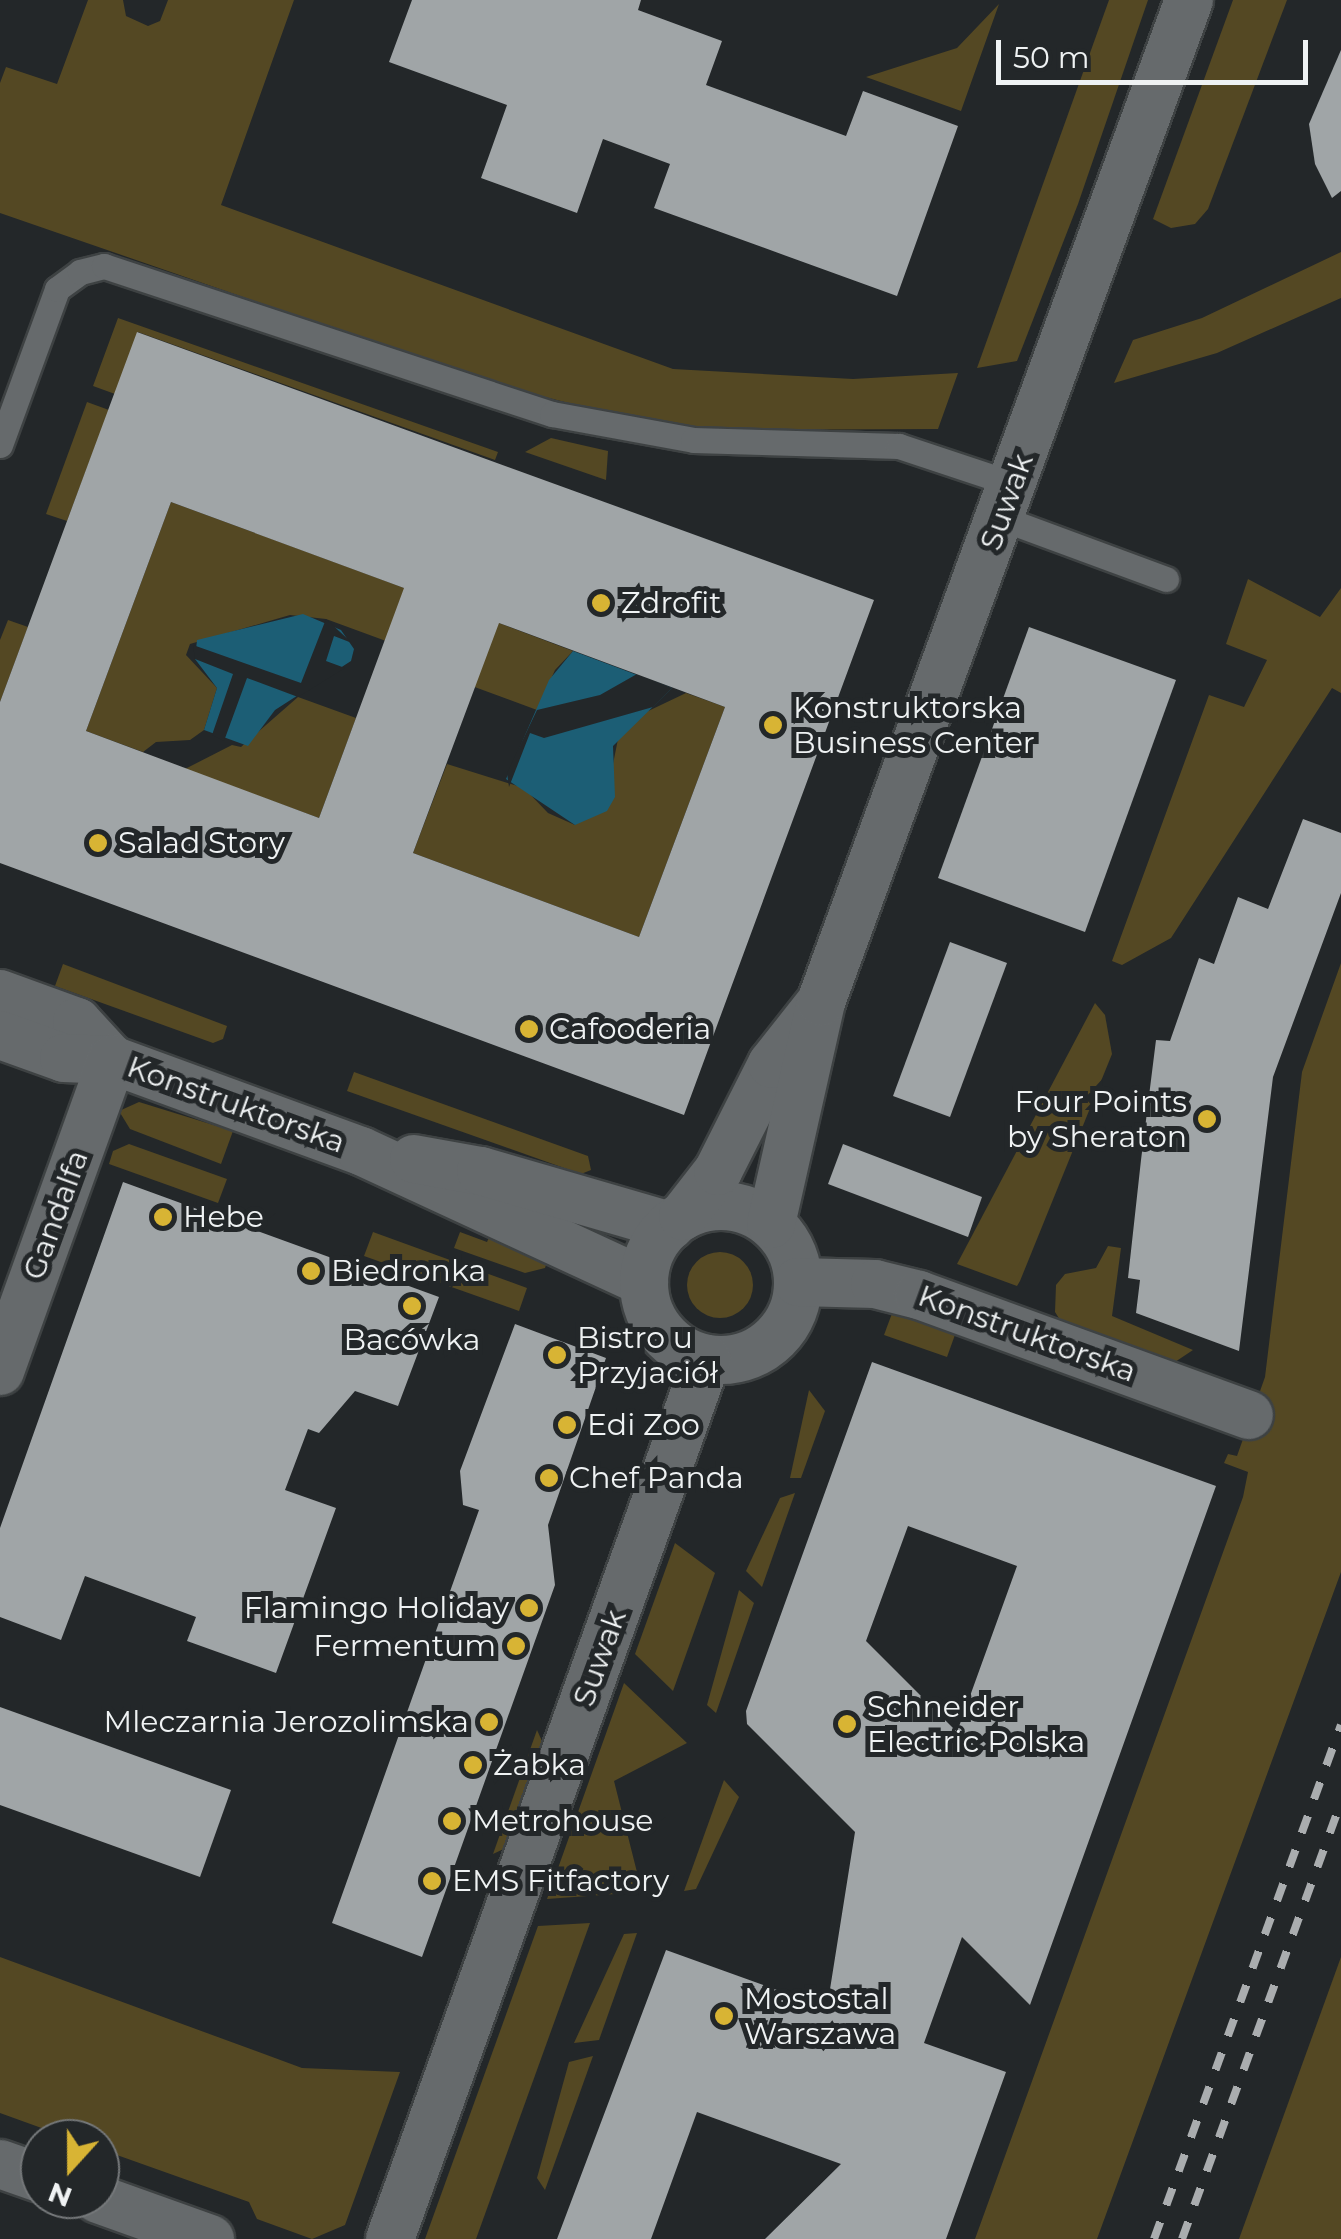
<!DOCTYPE html>
<html>
<head>
<meta charset="utf-8">
<style>
  body { margin:0 }
  #map { position:relative; width:1341px; height:2239px; overflow:hidden; background:#232729; font-family:Montserrat,sans-serif }
  div>[style] { position:absolute }
  [style*='--x'] { left:calc(var(--x)*1px); top:calc(var(--y)*1px); width:calc(var(--w)*1px); rotate:calc(var(--a)*1deg) }
  .green>* { inset:0; background:#544823 }
  .round { border-radius:50% }
  .water>* { inset:0; background:#1c5e75 }
  .pier>* { inset:0; background:#232729 }
  .building>* { inset:0; background:#a0a5a7 }
  .roads { filter:drop-shadow(2px 0 #3e4243) drop-shadow(-2px 0 #3e4243) drop-shadow(0 2px #3e4243) drop-shadow(0 -2px #3e4243) }
  .lane>* { height:25px; margin:-12.5px; padding:0 12.5px; transform-origin:12.5px; border-radius:12.5px; background:#666a6c }
  .street>* { height:48px; margin:-24px; padding:0 24px; transform-origin:24px; border-radius:24px; background:#666a6c }
  .street>.ring { margin:-24px; padding:0; box-sizing:content-box; background:none; border:48px solid #666a6c; border-radius:50% }
  .rail>* { height:8px; margin-top:-4px; transform-origin:0; background:repeating-linear-gradient(90deg,#aaadaf 0 18px,transparent 0 36px) }
  .dots>* { width:28px; height:28px; translate:-50% -50%; box-sizing:border-box; border:5px solid #232729; border-radius:50% }
  span { translate:-50% -50%; white-space:nowrap; text-align:center; line-height:1.15; -webkit-text-stroke:10px #232729; paint-order:stroke }
  .street-label { font-size:30px; color:#eff2f3 }
  .poi-label { font-size:30px; color:#eff2f3 }
  .left { translate:0 -50%; text-align:left }
  .right { translate:-100% -50%; text-align:right }
  .north { position:absolute; left:20px; top:2119px; width:100px; height:100px; box-sizing:border-box; background:#232729; border:2px solid #75787a; border-radius:50%; rotate:201deg; font-size:28px; font-weight:700; line-height:40px; text-align:center; color:#eff2f3 }
  .north::after { content:''; display:block; margin:auto; width:35px; height:45px; background:#d8b434; clip-path:polygon(50% 0,100% 100%,50% 72%,0 100%) }
  .scale { position:absolute; left:996px; top:40px; width:312px; height:45px; box-sizing:border-box; border:5px solid #eff2f3; border-top:0; padding-left:12px; font-size:30px; line-height:35px; white-space:nowrap; color:#eff2f3; -webkit-text-stroke:8px #232729; paint-order:stroke }
</style>
</head>
<body>
<div id="map">
  <div class="green">
    <div style="clip-path:polygon(88px 0,123px 0,126px 16px,148px 26px,160px 21px,168px 0,294px 0,221px 205px,673px 369px,853px 379px,958px 373px,938px 429px,732px 430px,635px 420px,498px 385px,0 213px,0 83px,6px 67px,57px 84px)"></div>
    <div style="clip-path:polygon(1109px 0,1148px 0,1078px 204px,1017px 361px,977px 368px)"></div>
    <div style="clip-path:polygon(1233px 0,1287px 0,1208px 209px,1195px 224px,1171px 228px,1153px 219px)"></div>
    <div style="clip-path:polygon(999px 4px,961px 111px,866px 77px,957px 48px)"></div>
    <div style="clip-path:polygon(1341px 252px,1341px 298px,1217px 353px,1114px 383px,1133px 340px,1202px 318px)"></div>
    <div style="clip-path:polygon(118px 318px,498px 452px,495px 460px,138px 332px,115px 394px,93px 386px)"></div>
    <div style="clip-path:polygon(87px 402px,109px 410px,67px 521px,46px 514px)"></div>
    <div style="clip-path:polygon(551px 438px,608px 451px,606px 480px,525px 452px)"></div>
    <div style="clip-path:polygon(171px 502px,499px 623px,573px 651px,555px 670px,537px 710px,461px 682px,465px 670px,326px 619px,290px 615px,190px 644px,186px 655px,217px 688px,204px 730px,190px 740px,156px 742px,143px 752px,86px 731px)"></div>
    <div style="clip-path:polygon(1248px 579px,1320px 617px,1341px 588px,1341px 693px,1332px 688px,1171px 938px,1122px 965px,1112px 961px,1209px 695px,1244px 707px,1267px 660px,1226px 644px)"></div>
    <div style="clip-path:polygon(8px 620px,28px 627px,0 702px,0 640px)"></div>
    <div style="clip-path:polygon(686px 693px,725px 707px,639px 937px,413px 853px,447px 764px,524px 788px,548px 813px,575px 825px,611px 774px,618px 739px,642px 714px)"></div>
    <div style="clip-path:polygon(298px 697px,356px 718px,319px 818px,185px 769px,232px 745px,241px 747px)"></div>
    <div style="clip-path:polygon(1341px 963px,1341px 1572px,1097px 2239px,975px 2239px,1243px 1497px,1248px 1472px,1224px 1463px,1228px 1454px,1237px 1456px,1265px 1377px,1302px 1072px)"></div>
    <div style="clip-path:polygon(63px 964px,227px 1026px,223px 1039px,213px 1043px,55px 986px)"></div>
    <div style="clip-path:polygon(1095px 1003px,1105px 1015px,1112px 1054px,1020px 1281px,1017px 1286px,957px 1264px)"></div>
    <div style="clip-path:polygon(354px 1072px,588px 1156px,591px 1170px,581px 1174px,347px 1091px)"></div>
    <div style="clip-path:polygon(139px 1102px,233px 1131px,221px 1164px,130px 1129px,119px 1111px)"></div>
    <div style="clip-path:polygon(129px 1144px,227px 1179px,218px 1203px,109px 1164px,113px 1151px)"></div>
    <div style="clip-path:polygon(493px 1228px,550px 1253px,545px 1268px,525px 1273px,454px 1248px,460px 1232px,487px 1242px)"></div>
    <div style="clip-path:polygon(373px 1232px,527px 1288px,519px 1311px,364px 1256px)"></div>
    <div style="clip-path:polygon(1108px 1246px,1121px 1248px,1112px 1316px,1193px 1350px,1169px 1366px,1062px 1323px,1055px 1312px,1056px 1285px,1065px 1274px,1096px 1268px)"></div>
    <div class="round" style="left:687px;top:1252px;width:66px;height:66px"></div>
    <div style="clip-path:polygon(894px 1308px,956px 1332px,947px 1357px,884px 1335px)"></div>
    <div style="clip-path:polygon(809px 1390px,825px 1411px,801px 1478px,790px 1478px)"></div>
    <div style="clip-path:polygon(795px 1493px,762px 1587px,746px 1571px,780px 1498px)"></div>
    <div style="clip-path:polygon(675px 1543px,715px 1573px,673px 1691px,635px 1654px)"></div>
    <div style="clip-path:polygon(739px 1590px,754px 1603px,716px 1713px,707px 1705px)"></div>
    <div style="clip-path:polygon(624px 1683px,687px 1743px,614px 1781px,642px 1892px,547px 1899px)"></div>
    <div style="clip-path:polygon(537px 1730px,546px 1750px,512px 1845px,493px 1854px)"></div>
    <div style="clip-path:polygon(724px 1780px,739px 1797px,696px 1889px,684px 1891px)"></div>
    <div style="clip-path:polygon(590px 1923px,476px 2239px,425px 2239px,538px 1926px)"></div>
    <div style="clip-path:polygon(637px 1933px,599px 2040px,574px 2043px,624px 1934px)"></div>
    <div style="clip-path:polygon(0 1957px,302px 2068px,400px 2072px,345px 2225px,312px 2239px,257px 2219px,249px 2202px,100px 2149px,100px 2139px,72px 2139px,0 2113px)"></div>
    <div style="clip-path:polygon(1341px 1957px,1341px 2239px,1239px 2239px)"></div>
    <div style="clip-path:polygon(593px 2056px,545px 2190px,537px 2178px,569px 2062px)"></div>
  </div>
  <div class="water">
    <div style="clip-path:polygon(303px 614px,341px 630px,354px 649px,351px 661px,275px 710px,248px 746px,204px 730px,217px 688px,195px 659px,197px 640px)"></div>
    <div style="clip-path:polygon(573px 651px,672px 688px,613px 746px,615px 797px,607px 811px,575px 825px,506px 779px,549px 680px)"></div>
  </div>
  <div class="pier">
    <div style="clip-path:polygon(326px 619px,352px 643px,334px 636px,326px 661px,345px 668px,298px 697px,247px 678px,224px 741px,212px 735px,233px 674px,195px 659px,193px 645px,301px 683px)"></div>
    <div style="clip-path:polygon(637px 674px,672px 688px,653px 707px,544px 738px,530px 733px,509px 787px,507px 773px,537px 710px,600px 695px)"></div>
  </div>
  <div class="building">
    <div style="clip-path:polygon(412px 0,641px 0,638px 10px,722px 41px,706px 85px,846px 136px,863px 91px,958px 126px,897px 296px,654px 208px,670px 164px,603px 139px,577px 213px,481px 178px,507px 105px,389px 62px)"></div>
    <div style="clip-path:polygon(1341px 50px,1341px 191px,1332px 198px,1315px 164px,1309px 124px)"></div>
    <div style="clip-path:polygon(evenodd,137px 332px,874px 600px,684px 1115px,0 863px,0 702px,137px 332px,171px 502px,404px 588px,319px 818px,86px 731px,171px 502px,137px 332px,499px 623px,725px 707px,639px 937px,413px 853px,499px 623px)"></div>
    <div style="clip-path:polygon(1029px 627px,1176px 680px,1085px 932px,938px 878px)"></div>
    <div style="clip-path:polygon(1303px 819px,1341px 833px,1341px 893px,1273px 1077px,1239px 1351px,1136px 1313px,1140px 1280px,1128px 1278px,1141px 1160px,1156px 1040px,1170px 1041px,1199px 958px,1214px 964px,1238px 897px,1268px 909px)"></div>
    <div style="clip-path:polygon(950px 942px,1007px 963px,950px 1117px,893px 1096px)"></div>
    <div style="clip-path:polygon(843px 1144px,982px 1197px,968px 1237px,828px 1184px)"></div>
    <div style="clip-path:polygon(123px 1182px,439px 1297px,398px 1406px,355px 1391px,319px 1433px,308px 1429px,285px 1490px,336px 1508px,276px 1673px,187px 1641px,196px 1617px,85px 1576px,61px 1640px,0 1617px,0 1528px)"></div>
    <div style="clip-path:polygon(515px 1324px,606px 1358px,548px 1525px,555px 1585px,422px 1957px,332px 1923px,479px 1510px,463px 1505px,460px 1471px)"></div>
    <div style="clip-path:polygon(evenodd,872px 1362px,1216px 1486px,1030px 2005px,962px 1937px,924px 2043px,1006px 2072px,946px 2239px,765px 2239px,841px 2164px,697px 2112px,651px 2239px,557px 2239px,666px 1950px,827px 2008px,855px 1832px,747px 1724px,746px 1711px,872px 1362px,908px 1526px,1017px 1566px,957px 1732px,866px 1641px,908px 1526px)"></div>
    <div style="clip-path:polygon(0 1707px,231px 1790px,200px 1877px,0 1805px)"></div>
  </div>
  <div class="roads">
    <div class="lane">
      <div style="--x:0;--y:445;--w:166;--a:-69.9"></div>
      <div style="--x:57;--y:289;--w:29;--a:-36"></div>
      <div style="--x:80;--y:272;--w:25;--a:-14"></div>
      <div style="--x:104;--y:266;--w:472;--a:18.3"></div>
      <div style="--x:552;--y:414;--w:143;--a:10.4"></div>
      <div style="--x:693;--y:440;--w:206;--a:1.7"></div>
      <div style="--x:899;--y:446;--w:120;--a:18.4"></div>
      <div style="--x:1001;--y:518;--w:176;--a:20.3"></div>
    </div>
    <div class="street">
      <div style="--x:0;--y:994;--w:82;--a:20"></div>
      <div style="--x:77;--y:1022;--w:52;--a:47.4"></div>
      <div style="--x:0;--y:1035;--w:68;--a:19.8"></div>
      <div style="--x:64;--y:1058;--w:48;--a:2.4"></div>
      <div style="--x:112;--y:1060;--w:265;--a:20.1"></div>
      <div style="--x:361;--y:1151;--w:312;--a:24.8"></div>
      <div style="--x:414;--y:1159;--w:68;--a:10.2"></div>
      <div style="--x:481;--y:1171;--w:197;--a:16.2"></div>
      <div class="ring" style="left:644px;top:1206px;width:106px;height:106px"></div>
      <div style="--x:683;--y:1216;--w:57;--a:-52.1"></div>
      <div style="--x:718;--y:1171;--w:120;--a:-63.2"></div>
      <div style="--x:772;--y:1064;--w:79;--a:-51.7"></div>
      <div style="--x:771;--y:1224;--w:228;--a:-77.3"></div>
      <div style="--x:821;--y:1002;--w:1067;--a:-69.83"></div>
      <div style="--x:798;--y:1282;--w:77;--a:1.5"></div>
      <div style="--x:875;--y:1284;--w:45;--a:14"></div>
      <div style="--x:919;--y:1295;--w:351;--a:20"></div>
      <div style="--x:0;--y:1371;--w:331;--a:-70.2"></div>
      <div style="--x:0;--y:2164;--w:42;--a:19.3"></div>
      <div style="--x:98;--y:2199;--w:119;--a:19.7"></div>
      <div style="--x:390;--y:2239;--w:935;--a:-70.19"></div>
    </div>
  </div>
  <div class="rail">
    <div style="--x:1154;--y:2239;--w:547;--a:-70.01"></div>
    <div style="--x:1182;--y:2239;--w:466;--a:-70"></div>
  </div>
  <div class="dots">
    <div style="left:601px;top:603px;background:#d8b434"></div>
    <div style="left:773px;top:725px;background:#d8b434"></div>
    <div style="left:98px;top:843px;background:#d8b434"></div>
    <div style="left:529px;top:1029px;background:#d8b434"></div>
    <div style="left:1207px;top:1119px;background:#d8b434"></div>
    <div style="left:163px;top:1217px;background:#d8b434"></div>
    <div style="left:311px;top:1271px;background:#d8b434"></div>
    <div style="left:412px;top:1306px;background:#d8b434"></div>
    <div style="left:557px;top:1355px;background:#d8b434"></div>
    <div style="left:567px;top:1425px;background:#d8b434"></div>
    <div style="left:549px;top:1478px;background:#d8b434"></div>
    <div style="left:529px;top:1608px;background:#d8b434"></div>
    <div style="left:516px;top:1646px;background:#d8b434"></div>
    <div style="left:489px;top:1722px;background:#d8b434"></div>
    <div style="left:847px;top:1724px;background:#d8b434"></div>
    <div style="left:473px;top:1765px;background:#d8b434"></div>
    <div style="left:452px;top:1821px;background:#d8b434"></div>
    <div style="left:432px;top:1881px;background:#d8b434"></div>
    <div style="left:724px;top:2016px;background:#d8b434"></div>
  </div>
  <div class="street-label">
    <span style="left:1007px;top:502px;rotate:-70deg">Suwak</span>
    <span style="left:236px;top:1105px;rotate:20deg">Konstruktorska</span>
    <span style="left:56px;top:1215px;rotate:-70deg">Gandalfa</span>
    <span style="left:1027px;top:1334px;rotate:20deg">Konstruktorska</span>
    <span style="left:600px;top:1658px;rotate:-70deg">Suwak</span>
  </div>
  <div class="poi-label">
    <span class="left" style="left:621px;top:603px">Zdrofit</span>
    <span class="left" style="left:793px;top:725px">Konstruktorska<br>Business Center</span>
    <span class="left" style="left:118px;top:843px">Salad Story</span>
    <span class="left" style="left:549px;top:1029px">Cafooderia</span>
    <span class="right" style="left:1187px;top:1119px">Four Points<br>by Sheraton</span>
    <span class="left" style="left:183px;top:1217px">Hebe</span>
    <span class="left" style="left:331px;top:1271px">Biedronka</span>
    <span class="left" style="left:577px;top:1355px">Bistro u<br>Przyjaciół</span>
    <span style="left:412px;top:1340px">Bacówka</span>
    <span class="left" style="left:587px;top:1425px">Edi Zoo</span>
    <span class="left" style="left:569px;top:1478px">Chef Panda</span>
    <span class="right" style="left:509px;top:1608px">Flamingo Holiday</span>
    <span class="right" style="left:496px;top:1646px">Fermentum</span>
    <span class="left" style="left:867px;top:1724px">Schneider<br>Electric Polska</span>
    <span class="right" style="left:469px;top:1722px">Mleczarnia Jerozolimska</span>
    <span class="left" style="left:493px;top:1765px">Żabka</span>
    <span class="left" style="left:472px;top:1821px">Metrohouse</span>
    <span class="left" style="left:452px;top:1881px">EMS Fitfactory</span>
    <span class="left" style="left:744px;top:2016px">Mostostal<br>Warszawa</span>
  </div>
  <div class="north">N</div>
  <div class="scale">50 m</div>
</div>
</body>
</html>
